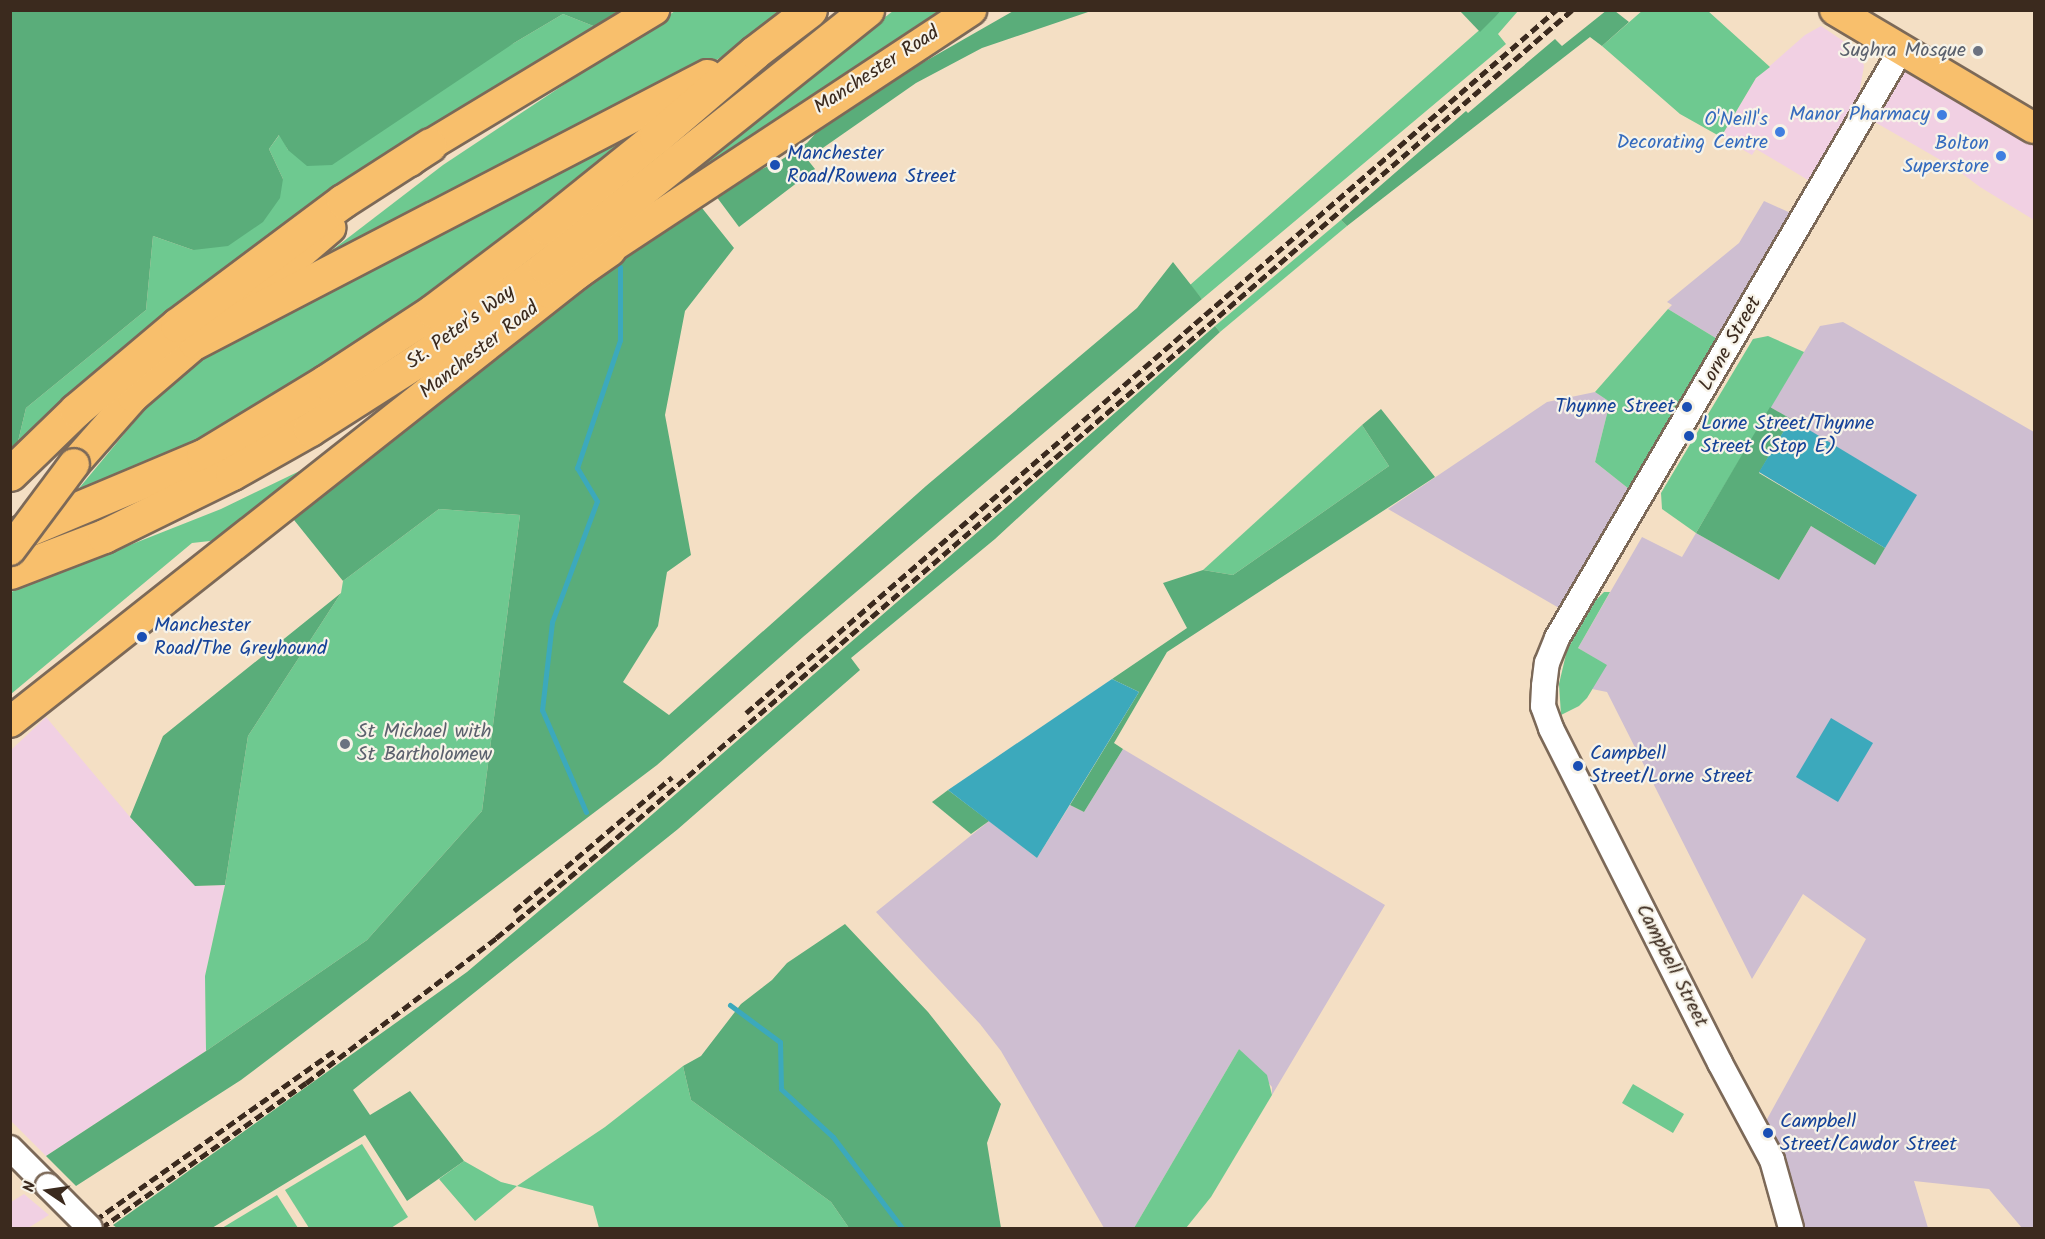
<!DOCTYPE html>
<html>
<head>
<meta charset="utf-8">
<style>
  body { margin:0 }
  #map { position:relative; width:2045px; height:1239px; overflow:hidden; background:#f4dfc4; font-family:Kalam,sans-serif }
  div>[style] { position:absolute }
  [style*='--x'] { left:calc(var(--x)*1px); top:calc(var(--y)*1px); width:calc(var(--w)*1px); rotate:calc(var(--a)*1deg) }
  .built>* { inset:0; background:#f1d0e3 }
  .industrial>* { inset:0; background:#cebed1 }
  .green>* { inset:0; background:#6ec990 }
  .forest>* { inset:0; background:#5aad7a }
  .water>* { inset:0; background:#3ca9bc }
  .stream>* { height:5px; margin:-2.5px; padding:0 2.5px; transform-origin:2.5px; border-radius:2.5px; background:#3ca9bc }
  .roads { filter:drop-shadow(2px 0 #7c6958) drop-shadow(-2px 0 #7c6958) drop-shadow(0 2px #7c6958) drop-shadow(0 -2px #7c6958) }
  .minor>* { height:24px; margin:-12px; padding:0 12px; transform-origin:12px; border-radius:12px; background:#fff }
  .major>* { height:30px; margin:-15px; padding:0 15px; transform-origin:15px; border-radius:15px; background:#f8bf6c }
  .highway>* { height:33px; margin:-16.5px; padding:0 16.5px; transform-origin:16.5px; border-radius:16.5px; background:#f8bf6c }
  .rail>* { height:4.5px; margin-top:-2.25px; transform-origin:0; background:repeating-linear-gradient(90deg,#3b2a1e 0 9px,transparent 0 13.5px) }
  .bridges { filter:drop-shadow(2px 0 #7c6958) drop-shadow(-2px 0 #7c6958) drop-shadow(0 2px #7c6958) drop-shadow(0 -2px #7c6958) }
  .minor-bridge>* { height:24px; margin:-12px; padding:0 12px; transform-origin:12px; border-radius:12px; background:#fff }
  .major-bridge>* { height:30px; margin:-15px; padding:0 15px; transform-origin:15px; border-radius:15px; background:#f8bf6c }
  .dots>* { width:16px; height:16px; translate:-50% -50%; box-sizing:border-box; border:3px solid #f7f3e8; border-radius:50% }
  span { translate:-50% -50%; white-space:nowrap; text-align:center; line-height:1.15; -webkit-text-stroke:4.5px #f7f3e8; paint-order:stroke }
  .worship-label { font-size:20px; color:#5b616d }
  .right { translate:-100% -50%; text-align:right }
  .left { translate:0 -50%; text-align:left }
  .street-label { font-size:20px; color:#3b2a1e }
  .shop-label { font-size:20px; color:#366cbe }
  .transit-label { font-size:20px; color:#164399 }
  .frame { position:absolute; inset:0; border:12px solid #3b2a1e; pointer-events:none }
  .north { position:absolute; left:18px; top:1161px; width:60px; height:60px; -webkit-text-stroke:4px #f7f3e8; paint-order:stroke; rotate:283deg; font-size:16px; font-weight:700; line-height:24px; text-align:center; color:#3b2a1e }
  .north::after { content:''; display:block; margin:auto; width:21px; height:27px; background:#3b2a1e; clip-path:polygon(50% 0,100% 100%,50% 72%,0 100%) }
</style>
</head>
<body>
<div id="map">
  <div class="built">
    <div style="clip-path:polygon(1821px 26px,1855px 49px,1861px 55px,1864px 66px,1857px 106px,1813px 183px,1756px 149px,1752px 155px,1721px 137px,1756px 78px,1805px 35px)"></div>
    <div style="clip-path:polygon(1904px 70px,2034px 146px,2034px 220px,1980px 187px,1956px 169px,1873px 121px)"></div>
    <div style="clip-path:polygon(46px 717px,130px 817px,195px 886px,225px 885px,205px 976px,206px 1051px,46px 1156px,11px 1121px,11px 750px)"></div>
    <div style="clip-path:polygon(24px 1194px,49px 1215px,28px 1228px,11px 1228px,11px 1202px)"></div>
  </div>
  <div class="industrial">
    <div style="clip-path:polygon(1764px 201px,1795px 215px,1719px 340px,1668px 309px,1672px 305px,1667px 302px,1739px 243px)"></div>
    <div style="clip-path:polygon(1843px 322px,2034px 432px,2034px 1228px,2022px 1228px,1989px 1189px,1914px 1181px,1928px 1228px,1803px 1228px,1779px 1146px,1766px 1121px,1866px 939px,1803px 894px,1752px 979px,1607px 692px,1592px 689px,1606px 665px,1578px 648px,1642px 537px,1682px 557px,1696px 533px,1779px 580px,1811px 526px,1875px 564px,1916px 495px,1770px 407px,1820px 326px)"></div>
    <div style="clip-path:polygon(1595px 392px,1610px 402px,1595px 462px,1629px 489px,1559px 608px,1388px 509px,1547px 402px)"></div>
    <div style="clip-path:polygon(1123px 749px,1385px 905px,1272px 1095px,1272px 1087px,1239px 1049px,1134px 1228px,1104px 1228px,1001px 1051px,980px 1024px,876px 912px,989px 821px,1037px 858px,1070px 805px,1084px 812px)"></div>
  </div>
  <div class="green">
    <div style="clip-path:polygon(1643px 10px,1708px 11px,1770px 67px,1756px 78px,1721px 137px,1680px 114px,1602px 46px)"></div>
    <div style="clip-path:polygon(675px 11px,783px 11px,728px 53px,688px 77px,297px 277px,443px 165px)"></div>
    <div style="clip-path:polygon(893px 11px,952px 11px,462px 345px,704px 156px)"></div>
    <div style="clip-path:polygon(1501px 11px,1518px 11px,1498px 34px,1506px 44px,1202px 299px,1190px 285px)"></div>
    <div style="clip-path:polygon(563px 14px,601px 29px,15px 454px,26px 408px,146px 310px,153px 236px,193px 250px,283px 179px,269px 149px,280px 134px,288px 150px,514px 43px)"></div>
    <div style="clip-path:polygon(681px 105px,471px 269px,252px 414px,65px 505px,150px 403px,201px 357px)"></div>
    <div style="clip-path:polygon(1341px 220px,1347px 226px,1220px 332px,1215px 326px)"></div>
    <div style="clip-path:polygon(1668px 309px,1719px 340px,1629px 489px,1595px 462px,1610px 402px,1595px 392px)"></div>
    <div style="clip-path:polygon(1768px 336px,1804px 352px,1696px 533px,1662px 509px,1661px 493px,1753px 339px)"></div>
    <div style="clip-path:polygon(1362px 425px,1389px 466px,1233px 575px,1203px 570px)"></div>
    <div style="clip-path:polygon(310px 466px,219px 540px,192px 543px,11px 694px,11px 592px,221px 509px)"></div>
    <div style="clip-path:polygon(439px 509px,520px 515px,482px 811px,367px 940px,206px 1051px,205px 976px,225px 885px,248px 736px,341px 593px,343px 581px)"></div>
    <div style="clip-path:polygon(1604px 592px,1610px 592px,1578px 648px,1607px 665px,1587px 698px,1579px 706px,1561px 715px,1559px 684px,1567px 650px,1596px 600px)"></div>
    <div style="clip-path:polygon(1239px 1049px,1267px 1075px,1272px 1095px,1211px 1197px,1186px 1228px,1134px 1228px)"></div>
    <div style="clip-path:polygon(683px 1066px,691px 1100px,831px 1202px,849px 1228px,599px 1228px,593px 1206px,517px 1186px,475px 1221px,439px 1179px,464px 1161px,501px 1182px,517px 1186px,605px 1127px)"></div>
    <div style="clip-path:polygon(1633px 1084px,1684px 1114px,1673px 1133px,1622px 1103px)"></div>
    <div style="clip-path:polygon(362px 1144px,408px 1217px,391px 1228px,309px 1228px,285px 1190px)"></div>
    <div style="clip-path:polygon(277px 1195px,298px 1228px,222px 1228px)"></div>
  </div>
  <div class="forest">
    <div style="clip-path:polygon(1015px 10px,1091px 11px,982px 48px,916px 83px,807px 159px,815px 169px,739px 227px,713px 192px,781px 160px,807px 143px,825px 123px,875px 90px)"></div>
    <div style="clip-path:polygon(1607px 10px,1615px 11px,1629px 22px,1602px 46px,1590px 37px,1347px 226px,1341px 220px,1466px 111px,1468px 113px,1555px 39px,1562px 46px)"></div>
    <div style="clip-path:polygon(11px 11px,631px 11px,601px 29px,563px 14px,514px 43px,332px 165px,307px 166px,288px 150px,279px 135px,269px 149px,283px 179px,280px 198px,263px 222px,228px 246px,193px 250px,153px 236px,146px 310px,26px 408px,15px 454px,11px 457px)"></div>
    <div style="clip-path:polygon(1460px 11px,1501px 11px,1480px 32px)"></div>
    <div style="clip-path:polygon(698px 203px,734px 248px,685px 311px,665px 415px,691px 555px,667px 572px,658px 626px,623px 682px,669px 715px,926px 486px,1137px 308px,1173px 262px,1202px 299px,803px 637px,657px 765px,241px 1080px,76px 1186px,46px 1156px,206px 1051px,367px 940px,482px 811px,520px 515px,439px 509px,343px 581px,290px 515px,504px 342px)"></div>
    <div style="clip-path:polygon(1215px 326px,1220px 332px,995px 539px,851px 658px,860px 670px,678px 829px,353px 1090px,370px 1115px,410px 1091px,464px 1161px,407px 1201px,365px 1135px,212px 1228px,117px 1228px,113px 1225px,467px 972px,624px 839px)"></div>
    <div style="clip-path:polygon(1770px 407px,1791px 419px,1759px 473px,1885px 548px,1875px 565px,1811px 526px,1779px 580px,1696px 533px)"></div>
    <div style="clip-path:polygon(1381px 409px,1435px 477px,1167px 652px,1114px 743px,1123px 749px,1084px 812px,1070px 805px,1139px 692px,1112px 679px,1187px 628px,1163px 583px,1203px 570px,1233px 575px,1389px 466px,1362px 425px)"></div>
    <div style="clip-path:polygon(341px 593px,248px 736px,225px 885px,195px 886px,130px 817px,163px 736px)"></div>
    <div style="clip-path:polygon(948px 790px,989px 821px,971px 834px,932px 802px)"></div>
    <div style="clip-path:polygon(845px 924px,928px 1012px,1001px 1104px,987px 1143px,1001px 1228px,849px 1228px,831px 1202px,691px 1100px,683px 1066px,701px 1056px,741px 1004px,772px 980px,787px 963px)"></div>
  </div>
  <div class="water">
    <div style="clip-path:polygon(1791px 419px,1917px 495px,1885px 548px,1759px 472px)"></div>
    <div style="clip-path:polygon(1112px 679px,1139px 692px,1037px 858px,948px 790px)"></div>
    <div style="clip-path:polygon(1831px 718px,1873px 743px,1838px 802px,1796px 777px)"></div>
  </div>
  <div class="stream">
    <div style="--x:586;--y:812;--w:111;--a:-113.3"></div>
    <div style="--x:542;--y:710;--w:89;--a:-83.5"></div>
    <div style="--x:552;--y:622;--w:129;--a:-69.6"></div>
    <div style="--x:597;--y:501;--w:39;--a:-121"></div>
    <div style="--x:577;--y:468;--w:135;--a:-71.4"></div>
    <div style="--x:620;--y:340;--w:73;--a:-90"></div>
    <div style="--x:730;--y:1005;--w:62;--a:36.5"></div>
    <div style="--x:780;--y:1042;--w:47;--a:88.8"></div>
    <div style="--x:781;--y:1089;--w:71;--a:42.7"></div>
    <div style="--x:833;--y:1137;--w:114;--a:52.8"></div>
  </div>
  <div class="roads">
    <div class="minor">
      <div style="--x:10;--y:1148;--w:54;--a:45"></div>
      <div style="--x:1791;--y:1228;--w:71;--a:-105.6"></div>
      <div style="--x:1772;--y:1160;--w:110;--a:-118.2"></div>
      <div style="--x:1720;--y:1063;--w:375;--a:-116.8"></div>
      <div style="--x:1551;--y:728;--w:23;--a:-110"></div>
      <div style="--x:1543;--y:706;--w:20;--a:-87"></div>
      <div style="--x:1544;--y:686;--w:23;--a:-83"></div>
      <div style="--x:1547;--y:663;--w:27;--a:-68"></div>
      <div style="--x:1557;--y:638;--w:681;--a:-59.67"></div>
    </div>
    <div class="major">
      <div style="--x:1835;--y:10;--w:231;--a:30.7"></div>
      <div style="--x:410;--y:161;--w:26;--a:-39"></div>
      <div style="--x:430;--y:145;--w:262;--a:-31.1"></div>
      <div style="--x:74;--y:464;--w:89;--a:-48.6"></div>
      <div style="--x:133;--y:397;--w:260;--a:-40.6"></div>
      <div style="--x:10;--y:722;--w:763;--a:-38.3"></div>
      <div style="--x:609;--y:249;--w:434;--a:-33.4"></div>
    </div>
    <div class="highway">
      <div style="--x:549;--y:291;--w:73;--a:-35"></div>
      <div style="--x:195;--y:342;--w:577;--a:-27.45"></div>
      <div style="--x:10;--y:474;--w:92;--a:-44.1"></div>
      <div style="--x:76;--y:410;--w:132;--a:-40.1"></div>
      <div style="--x:177;--y:325;--w:207;--a:-36.8"></div>
      <div style="--x:343;--y:201;--w:103;--a:-32.8"></div>
      <div style="--x:10;--y:537;--w:209;--a:-22.8"></div>
      <div style="--x:203;--y:456;--w:143;--a:-31.2"></div>
      <div style="--x:325;--y:382;--w:129;--a:-33.3"></div>
      <div style="--x:433;--y:311;--w:139;--a:-37.1"></div>
      <div style="--x:544;--y:227;--w:144;--a:-38.8"></div>
      <div style="--x:656;--y:137;--w:130;--a:-40.6"></div>
      <div style="--x:755;--y:52;--w:69;--a:-37.4"></div>
      <div style="--x:10;--y:572;--w:101;--a:-21"></div>
      <div style="--x:104;--y:536;--w:143;--a:-26.2"></div>
      <div style="--x:232;--y:473;--w:90;--a:-29.4"></div>
      <div style="--x:310;--y:429;--w:134;--a:-32.5"></div>
      <div style="--x:423;--y:357;--w:152;--a:-36.4"></div>
      <div style="--x:545;--y:267;--w:412;--a:-38.6"></div>
    </div>
  </div>
  <div class="rail">
    <div style="--x:746;--y:713;--w:1073;--a:-40.95"></div>
    <div style="--x:514;--y:911;--w:207;--a:-40.3"></div>
    <div style="--x:84;--y:1228;--w:306;--a:-35.3"></div>
    <div style="--x:101;--y:1228;--w:251;--a:-35.3"></div>
    <div style="--x:306;--y:1083;--w:239;--a:-37.3"></div>
    <div style="--x:496;--y:938;--w:143;--a:-39.6"></div>
    <div style="--x:606;--y:847;--w:1278;--a:-40.91"></div>
  </div>
  <div class="bridges">
    <div class="minor-bridge">
      <div style="--x:48;--y:1186;--w:59;--a:45"></div>
    </div>
    <div class="major-bridge">
      <div style="--x:10;--y:550;--w:107;--a:-53.3"></div>
    </div>
  </div>
  <div class="dots">
    <div style="left:1978px;top:51px;background:#6b7280"></div>
    <div style="left:1942px;top:115px;background:#3f7fe0"></div>
    <div style="left:1780px;top:132px;background:#3f7fe0"></div>
    <div style="left:2001px;top:156px;background:#3f7fe0"></div>
    <div style="left:775px;top:165px;background:#1a4fb4"></div>
    <div style="left:1687px;top:407px;background:#1a4fb4"></div>
    <div style="left:1689px;top:436px;background:#1a4fb4"></div>
    <div style="left:142px;top:637px;background:#1a4fb4"></div>
    <div style="left:345px;top:744px;background:#6b7280"></div>
    <div style="left:1578px;top:766px;background:#1a4fb4"></div>
    <div style="left:1768px;top:1133px;background:#1a4fb4"></div>
  </div>
  <div class="worship-label">
    <span class="right" style="left:1966px;top:51px">Sughra Mosque</span>
    <span class="left" style="left:357px;top:744px">St Michael with<br>St Bartholomew</span>
  </div>
  <div class="street-label">
    <span style="left:877px;top:71px;rotate:-33deg">Manchester Road</span>
    <span style="left:461px;top:328px;rotate:-36deg">St. Peter's Way</span>
    <span style="left:1731px;top:344px;rotate:-60deg">Lorne Street</span>
    <span style="left:480px;top:351px;rotate:-38deg">Manchester Road</span>
    <span style="left:1671px;top:966px;rotate:63deg">Campbell Street</span>
  </div>
  <div class="shop-label">
    <span class="right" style="left:1930px;top:115px">Manor Pharmacy</span>
    <span class="right" style="left:1768px;top:132px">O'Neill's<br>Decorating Centre</span>
    <span class="right" style="left:1989px;top:156px">Bolton<br>Superstore</span>
  </div>
  <div class="transit-label">
    <span class="left" style="left:787px;top:166px">Manchester<br>Road/Rowena Street</span>
    <span class="right" style="left:1675px;top:407px">Thynne Street</span>
    <span class="left" style="left:1701px;top:436px">Lorne Street/Thynne<br>Street (Stop E)</span>
    <span class="left" style="left:154px;top:638px">Manchester<br>Road/The Greyhound</span>
    <span class="left" style="left:1590px;top:766px">Campbell<br>Street/Lorne Street</span>
    <span class="left" style="left:1780px;top:1134px">Campbell<br>Street/Cawdor Street</span>
  </div>
  <div class="frame"></div>
  <div class="north">N</div>
</div>
</body>
</html>
